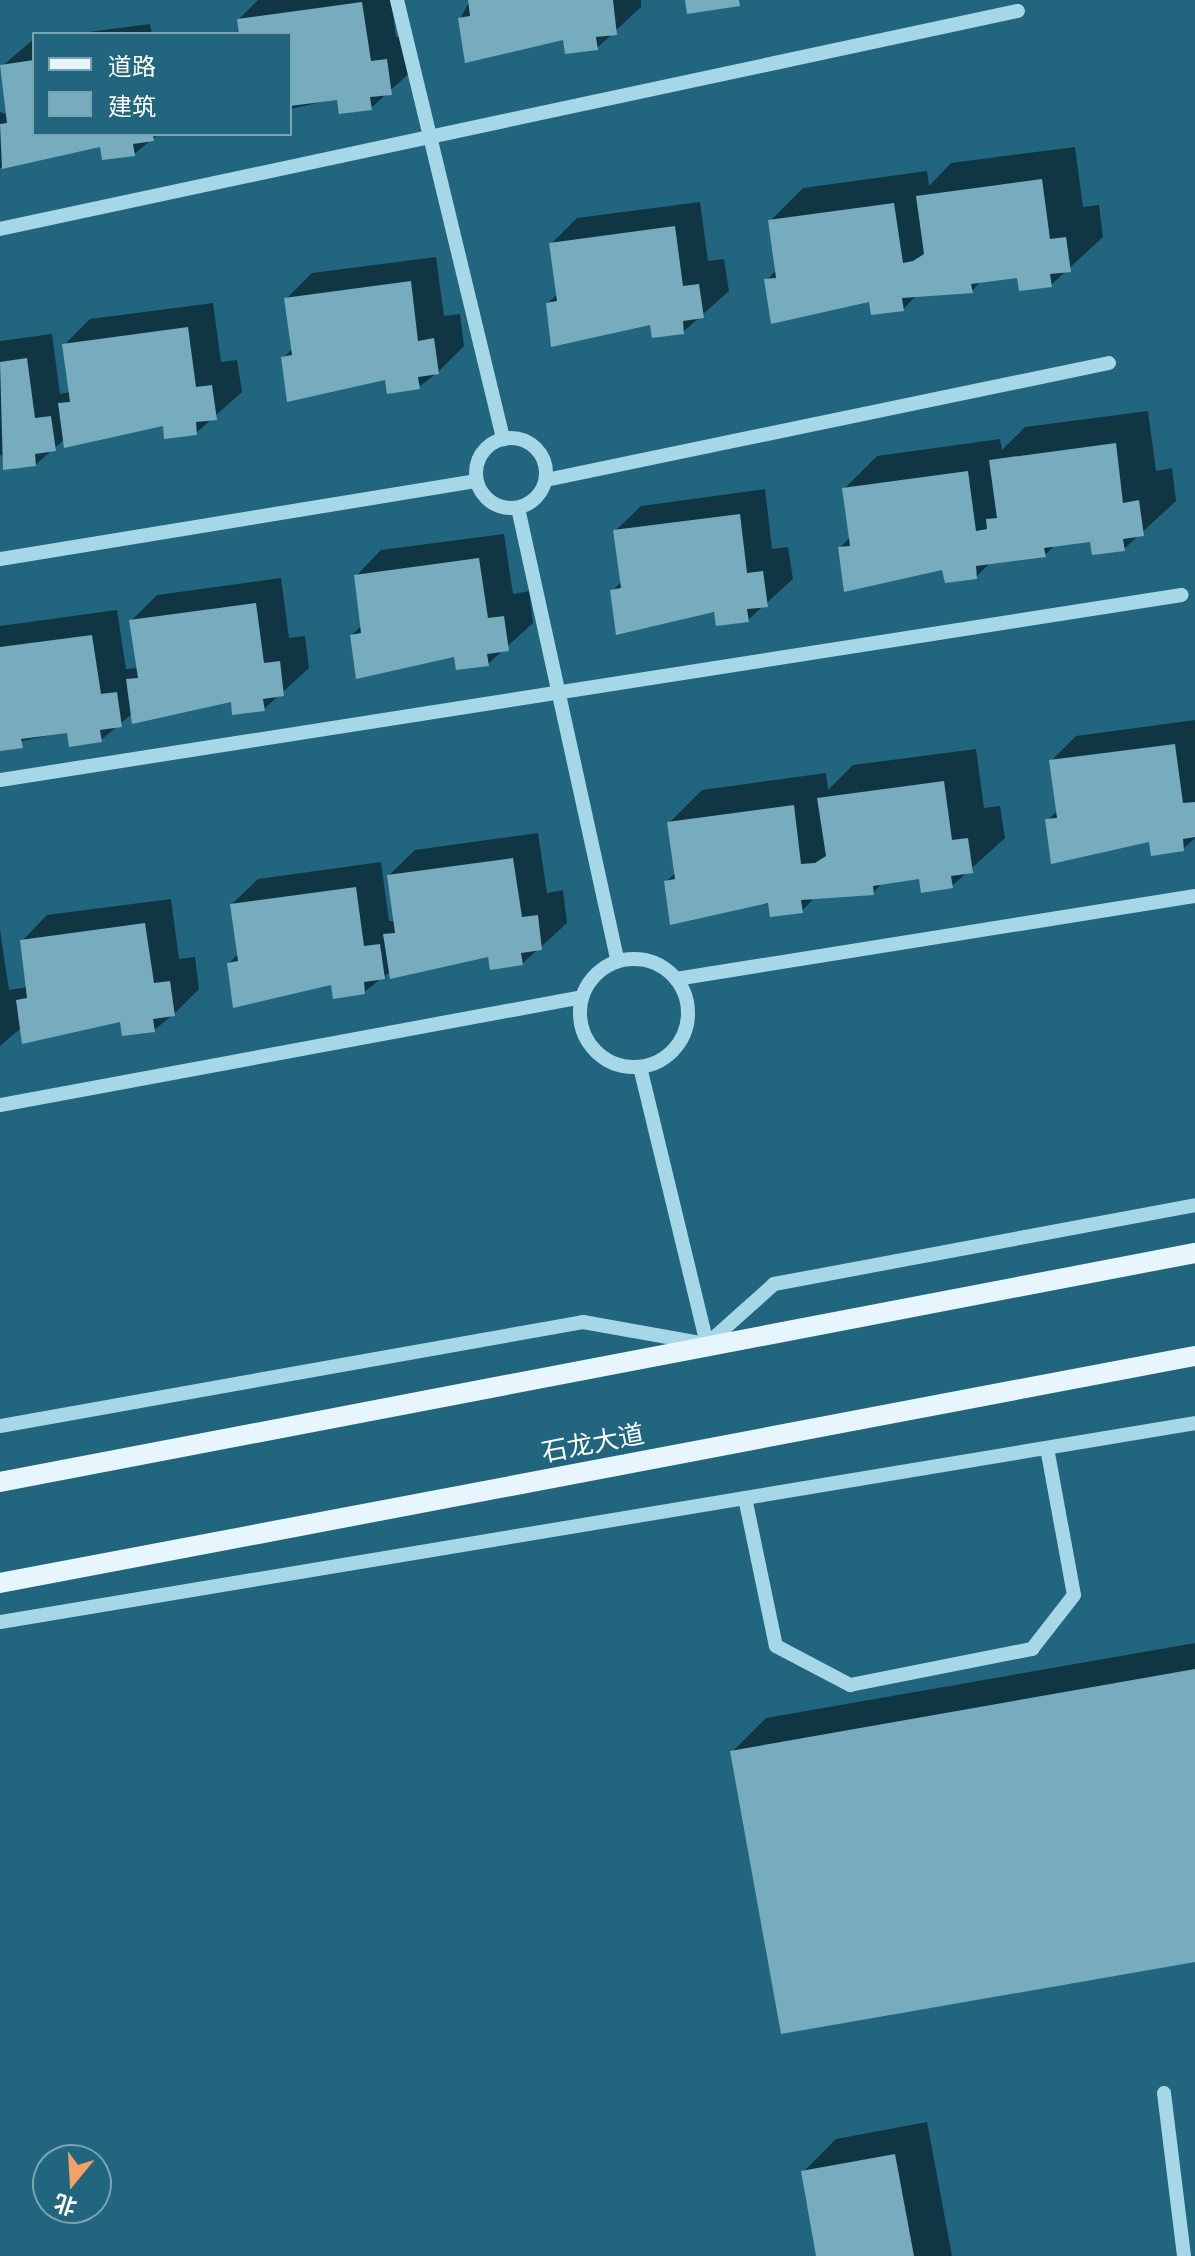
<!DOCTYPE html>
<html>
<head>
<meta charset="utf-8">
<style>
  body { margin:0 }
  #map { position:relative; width:1195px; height:2256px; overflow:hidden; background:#21667e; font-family:Raleway,"Noto Sans SC",sans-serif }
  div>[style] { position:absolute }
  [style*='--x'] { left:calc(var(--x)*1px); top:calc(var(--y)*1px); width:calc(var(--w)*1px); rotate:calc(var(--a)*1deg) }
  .shadow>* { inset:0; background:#0007 }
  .building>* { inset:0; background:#77abbe }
  .minor>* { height:14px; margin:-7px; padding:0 7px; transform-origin:7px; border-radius:7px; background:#a6d7e7 }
  .minor>.ring { margin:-7px; padding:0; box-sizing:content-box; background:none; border:14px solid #a6d7e7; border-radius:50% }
  .major>* { height:20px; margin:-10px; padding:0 10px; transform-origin:10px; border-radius:10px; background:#e7f6fd }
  span { translate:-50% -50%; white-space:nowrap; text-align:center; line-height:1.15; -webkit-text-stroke:8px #21667e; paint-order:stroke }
  .street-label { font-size:26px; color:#fff }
  .legend { position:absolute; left:32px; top:32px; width:260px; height:104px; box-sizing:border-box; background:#21667e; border:2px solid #7aa3b2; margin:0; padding:10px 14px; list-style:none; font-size:24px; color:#fff }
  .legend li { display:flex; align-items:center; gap:16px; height:40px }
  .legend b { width:40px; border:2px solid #7aa3b2 }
  .north { position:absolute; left:32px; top:2144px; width:80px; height:80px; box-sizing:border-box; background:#21667e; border:2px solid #7aa3b2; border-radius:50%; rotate:198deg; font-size:22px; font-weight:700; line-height:32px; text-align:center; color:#fff }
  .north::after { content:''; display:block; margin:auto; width:28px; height:36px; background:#f3a167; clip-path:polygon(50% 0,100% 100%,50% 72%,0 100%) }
</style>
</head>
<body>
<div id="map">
  <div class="shadow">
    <div style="clip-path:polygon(258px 0,391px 0,396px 37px,412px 35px,416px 67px,371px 108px,339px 98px,290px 109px,290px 34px,241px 34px,239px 19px)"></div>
    <div style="clip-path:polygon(470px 0,641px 0,641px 7px,597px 48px,565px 38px,466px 60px,460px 19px)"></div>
    <div style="clip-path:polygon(150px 24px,152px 34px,73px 34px)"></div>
    <div style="clip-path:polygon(34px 39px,34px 134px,159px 134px,134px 154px,102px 145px,0 168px,0 112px,8px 115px,2px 66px)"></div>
    <div style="clip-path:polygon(1075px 147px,1083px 207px,1099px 205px,1103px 237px,1051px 285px,1019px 275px,982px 280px,972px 291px,917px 295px,903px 309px,767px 280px,777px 269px,770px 221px,803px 188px,927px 171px,929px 186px,951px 163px)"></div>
    <div style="clip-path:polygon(700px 202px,708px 261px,724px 259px,729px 291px,683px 332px,548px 303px,558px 293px,551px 244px,577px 218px)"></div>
    <div style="clip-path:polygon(436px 257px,444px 316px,460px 314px,464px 346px,438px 372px,419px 387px,387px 377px,288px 399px,283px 358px,293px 348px,286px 299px,312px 273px)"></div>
    <div style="clip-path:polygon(213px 303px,221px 362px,237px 360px,242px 392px,196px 433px,164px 423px,65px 439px,35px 465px,0 455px,0 341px,52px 334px,60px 394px,70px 392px,64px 345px,90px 319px)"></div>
    <div style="clip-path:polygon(1148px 411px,1156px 471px,1172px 468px,1176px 501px,1124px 549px,1092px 539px,1055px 545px,1045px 555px,991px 562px,976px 577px,840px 548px,850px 537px,844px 489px,877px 456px,1000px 439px,1002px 450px,1025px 427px)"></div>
    <div style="clip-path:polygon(765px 489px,772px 549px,788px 547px,793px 579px,748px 620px,612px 591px,622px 581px,615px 531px,641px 506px)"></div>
    <div style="clip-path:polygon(504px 534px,513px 594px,529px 591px,533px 623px,488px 664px,352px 635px,362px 625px,356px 576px,381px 550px)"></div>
    <div style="clip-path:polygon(281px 578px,289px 638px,305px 636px,309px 668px,264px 709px,232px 699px,133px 713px,101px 740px,69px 731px,0 746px,0 626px,117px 610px,126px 669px,138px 668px,132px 620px,157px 595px)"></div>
    <div style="clip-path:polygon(1195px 720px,1195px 838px,1183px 849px,1151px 840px,1053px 862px,1048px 820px,1058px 810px,1051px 761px,1076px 736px)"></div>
    <div style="clip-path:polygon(976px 749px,984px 808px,1000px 806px,1005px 838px,952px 886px,920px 877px,883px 882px,873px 893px,815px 897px,802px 911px,666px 882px,676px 872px,669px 823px,702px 790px,826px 773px,828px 790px,853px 765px)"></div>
    <div style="clip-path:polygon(538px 833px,547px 893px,563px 890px,567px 923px,522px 964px,490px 954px,391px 971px,364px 992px,229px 963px,239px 953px,232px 904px,258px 879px,381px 862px,389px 921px,395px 921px,389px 875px,415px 850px)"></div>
    <div style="clip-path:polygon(171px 899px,179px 959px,195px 957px,199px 989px,174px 1014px,154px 1030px,122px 1020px,22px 1027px,0 1046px,0 930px,9px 990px,28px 987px,22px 941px,47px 915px)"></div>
    <div style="clip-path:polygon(1195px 1643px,1195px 1960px,733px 1751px,766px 1718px)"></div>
    <div style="clip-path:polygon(927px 2122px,952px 2256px,818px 2256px,803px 2172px,836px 2139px)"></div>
  </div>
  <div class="building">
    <div style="clip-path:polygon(468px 0,613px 0,617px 35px,596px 37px,598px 50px,565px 54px,563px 40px,465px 63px,458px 18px,470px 16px)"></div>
    <div style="clip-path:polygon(685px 0,739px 0,740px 6px,687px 14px)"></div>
    <div style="clip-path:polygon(362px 2px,371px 61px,387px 59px,392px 95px,370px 97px,372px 110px,339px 114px,337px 100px,290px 106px,290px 34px,239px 34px,237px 19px)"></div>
    <div style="clip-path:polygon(34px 60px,34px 134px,153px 134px,154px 141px,133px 144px,135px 156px,102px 160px,100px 147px,2px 169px,0 124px,7px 123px,0 65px)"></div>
    <div style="clip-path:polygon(1042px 179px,1050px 239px,1066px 237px,1071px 272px,1050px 274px,1052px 287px,1019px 291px,1017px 278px,971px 284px,973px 293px,902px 298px,904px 311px,871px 315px,869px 302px,771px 324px,764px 279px,776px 278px,768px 220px,894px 203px,903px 263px,913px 261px,924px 254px,916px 196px)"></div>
    <div style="clip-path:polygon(675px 226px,683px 286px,699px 284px,704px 318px,683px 321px,684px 334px,652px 338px,650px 325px,551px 347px,546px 303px,557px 301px,549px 243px)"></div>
    <div style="clip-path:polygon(411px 281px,418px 341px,434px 338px,439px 374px,418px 377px,420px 389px,387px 394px,385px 380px,287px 402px,281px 357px,292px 355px,284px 298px)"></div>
    <div style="clip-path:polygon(188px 327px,196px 387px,212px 385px,217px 420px,196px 422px,197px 435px,164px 439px,163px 426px,64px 448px,58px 403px,70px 402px,62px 344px)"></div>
    <div style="clip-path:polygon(27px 358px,35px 418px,51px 416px,56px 451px,35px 454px,36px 466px,3px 470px,0 362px)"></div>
    <div style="clip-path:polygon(1116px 443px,1123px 503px,1139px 500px,1144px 536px,1123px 539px,1125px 551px,1092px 555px,1090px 542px,1044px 548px,1046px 557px,976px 566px,977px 579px,945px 583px,942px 570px,844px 592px,838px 547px,850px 546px,842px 488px,968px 471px,976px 531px,987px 529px,986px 519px,997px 518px,989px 460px)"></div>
    <div style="clip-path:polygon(740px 514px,747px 573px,763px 571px,768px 607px,747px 609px,749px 622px,716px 626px,714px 612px,616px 635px,610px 590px,621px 588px,613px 530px)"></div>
    <div style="clip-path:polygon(479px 558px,488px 618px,504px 616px,509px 651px,487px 654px,489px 666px,456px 670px,454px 657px,356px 679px,350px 635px,361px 633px,354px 575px)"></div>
    <div style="clip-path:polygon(256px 603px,264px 663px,280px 661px,284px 696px,263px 699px,265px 711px,232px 715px,231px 702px,132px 724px,126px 679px,138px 678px,129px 620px)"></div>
    <div style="clip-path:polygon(92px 635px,101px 694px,117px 692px,122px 727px,100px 730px,102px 742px,69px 747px,67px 733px,21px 739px,23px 748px,0 751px,0 647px)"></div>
    <div style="clip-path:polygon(1175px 744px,1183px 803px,1195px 802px,1195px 837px,1183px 839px,1184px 851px,1151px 856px,1149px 842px,1051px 864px,1045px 819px,1057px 818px,1049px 760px)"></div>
    <div style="clip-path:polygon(944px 781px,952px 840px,968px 838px,973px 873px,951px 876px,953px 888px,921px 893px,919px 879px,873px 886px,874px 895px,801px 900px,803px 913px,770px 917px,768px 903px,670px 925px,664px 881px,675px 879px,667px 822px,794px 805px,801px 864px,815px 863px,826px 856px,817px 798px)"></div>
    <div style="clip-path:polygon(513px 858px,522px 917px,538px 915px,542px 950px,521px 953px,523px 965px,490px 970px,488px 957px,390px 979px,383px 934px,395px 933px,387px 875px)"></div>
    <div style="clip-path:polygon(356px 887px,364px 946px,380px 944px,385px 979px,364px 982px,365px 994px,333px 999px,331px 985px,233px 1008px,227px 963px,238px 961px,230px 904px)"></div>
    <div style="clip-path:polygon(145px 923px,154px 983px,170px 981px,175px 1016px,153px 1019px,155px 1032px,122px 1036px,120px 1022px,22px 1044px,16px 1000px,27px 998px,20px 940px)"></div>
    <div style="clip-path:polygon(1195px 1669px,1195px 1962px,781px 2034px,730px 1751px)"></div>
    <div style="clip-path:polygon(895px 2154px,914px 2256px,816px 2256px,801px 2171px)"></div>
  </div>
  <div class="minor">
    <div style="--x:397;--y:0;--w:452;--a:76.4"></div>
    <div style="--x:0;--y:229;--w:1041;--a:-12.09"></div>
    <div class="ring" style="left:476px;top:438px;width:56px;height:56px"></div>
    <div style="--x:546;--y:480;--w:575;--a:-11.74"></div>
    <div style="--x:518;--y:508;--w:464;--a:77.6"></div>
    <div style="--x:0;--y:559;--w:483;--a:-9.3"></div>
    <div style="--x:0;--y:780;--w:1196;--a:-8.9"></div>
    <div class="ring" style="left:580px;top:959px;width:94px;height:94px"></div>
    <div style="--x:676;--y:979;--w:526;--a:-9.09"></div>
    <div style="--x:640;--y:1067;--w:285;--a:76.4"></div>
    <div style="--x:0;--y:1105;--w:592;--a:-10.51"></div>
    <div style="--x:0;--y:1426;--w:592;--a:-10.11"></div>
    <div style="--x:583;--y:1322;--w:126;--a:10.1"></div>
    <div style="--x:707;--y:1344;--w:90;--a:-41.8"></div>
    <div style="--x:774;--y:1284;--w:428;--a:-10.6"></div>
    <div style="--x:745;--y:1498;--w:151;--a:78.2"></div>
    <div style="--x:776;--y:1646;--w:84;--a:27.8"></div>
    <div style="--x:850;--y:1685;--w:186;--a:-11.2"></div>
    <div style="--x:1032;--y:1649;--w:68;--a:-52.1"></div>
    <div style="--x:1074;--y:1595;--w:149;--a:-100.4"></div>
    <div style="--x:0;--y:1622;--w:1211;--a:-9.45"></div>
    <div style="--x:1164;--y:2093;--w:164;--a:83"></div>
  </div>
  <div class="major">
    <div style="--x:0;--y:1482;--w:1217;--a:-10.85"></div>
    <div style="--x:0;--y:1583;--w:1216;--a:-10.76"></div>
  </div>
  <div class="street-label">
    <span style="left:593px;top:1444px;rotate:-11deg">石龙大道</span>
  </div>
  <ul class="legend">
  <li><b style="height:10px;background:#e7f6fd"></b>道路</li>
  <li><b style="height:22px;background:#77abbe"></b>建筑</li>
  </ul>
  <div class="north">北</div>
</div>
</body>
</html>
